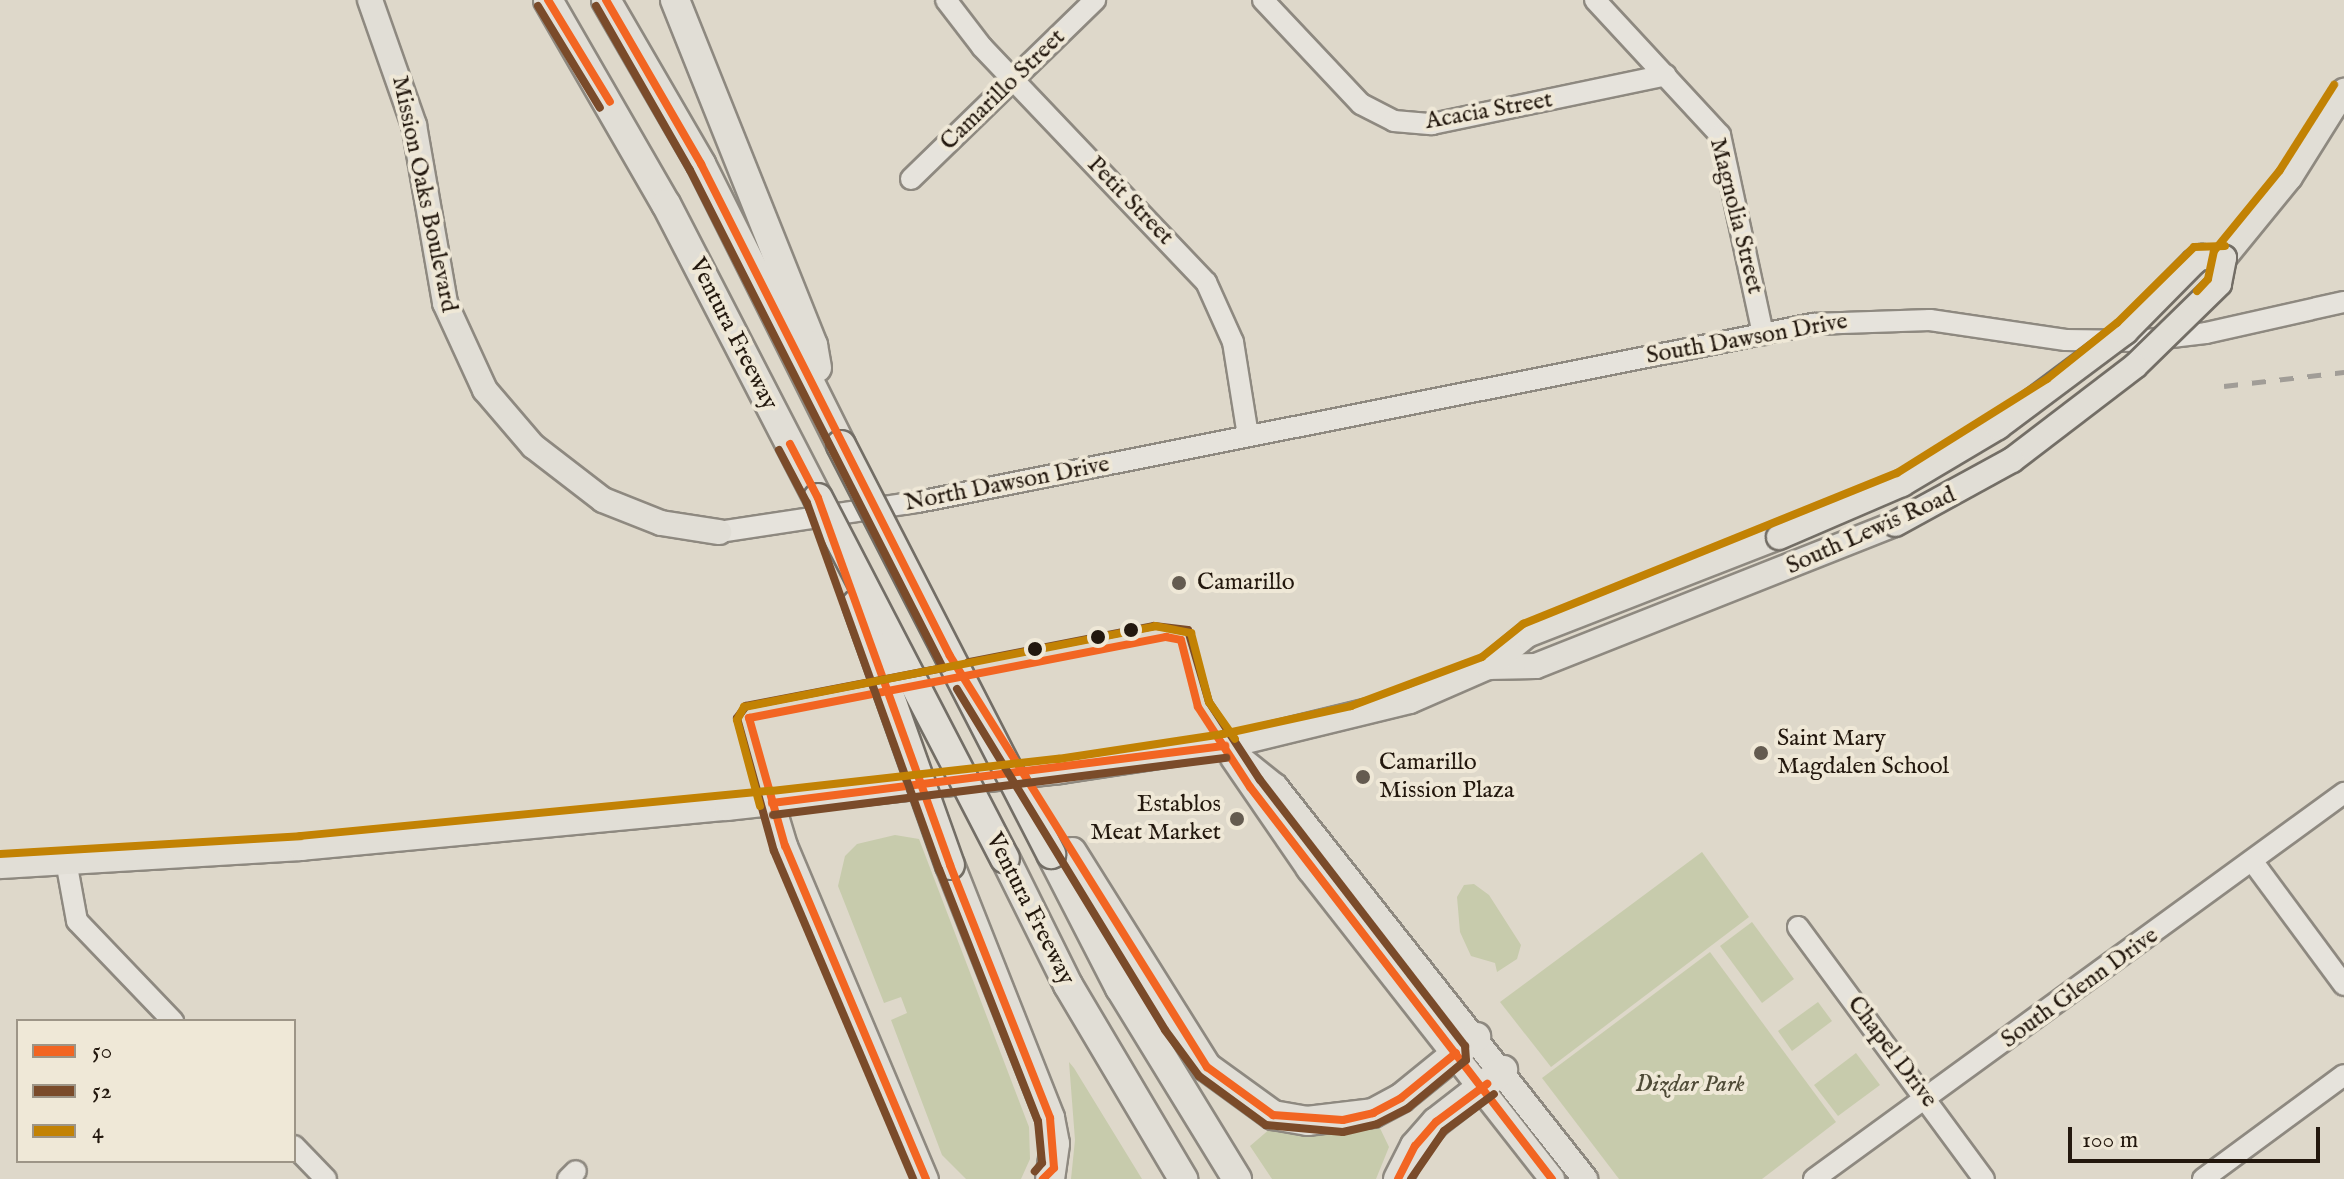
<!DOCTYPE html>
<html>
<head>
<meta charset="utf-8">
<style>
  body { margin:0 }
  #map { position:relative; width:2344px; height:1179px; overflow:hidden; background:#ded8ca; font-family:"IM FELL English",serif }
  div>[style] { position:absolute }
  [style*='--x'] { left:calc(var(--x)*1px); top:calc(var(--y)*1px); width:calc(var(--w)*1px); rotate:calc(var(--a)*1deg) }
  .green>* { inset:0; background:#c7cbac }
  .roads { filter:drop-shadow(2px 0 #8e8980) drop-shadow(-2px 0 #8e8980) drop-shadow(0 2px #8e8980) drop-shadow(0 -2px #8e8980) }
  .minor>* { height:20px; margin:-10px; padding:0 10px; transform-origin:10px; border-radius:10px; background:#e6e3dc }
  .major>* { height:24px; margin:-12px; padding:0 12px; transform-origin:12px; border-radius:12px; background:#e1ded6 }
  .highway>* { height:28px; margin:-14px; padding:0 14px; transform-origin:14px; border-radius:14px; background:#e1ded6 }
  .rail>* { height:5px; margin-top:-2.5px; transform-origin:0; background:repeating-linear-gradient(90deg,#a19d97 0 14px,transparent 0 28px) }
  .bridges { filter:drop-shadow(2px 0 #736e66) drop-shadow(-2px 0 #736e66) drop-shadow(0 2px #736e66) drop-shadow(0 -2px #736e66) }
  .major-bridge>* { height:24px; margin:-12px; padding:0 12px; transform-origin:12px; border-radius:12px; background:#e1ded6 }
  .highway-bridge>* { height:28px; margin:-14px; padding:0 14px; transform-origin:14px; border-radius:14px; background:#e1ded6 }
  .bus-1>* { height:8px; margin:-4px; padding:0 4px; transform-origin:4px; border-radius:4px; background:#f26522 }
  .bus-2>* { height:8px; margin:-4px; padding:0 4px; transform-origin:4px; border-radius:4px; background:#7a4b2a }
  .bus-3>* { height:8px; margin:-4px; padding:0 4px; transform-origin:4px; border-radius:4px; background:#c28204 }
  .dots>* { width:22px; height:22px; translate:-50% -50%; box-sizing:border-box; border:4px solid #efe8d7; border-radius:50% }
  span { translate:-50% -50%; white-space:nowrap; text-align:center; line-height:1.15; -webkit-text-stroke:8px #efe8d7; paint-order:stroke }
  .street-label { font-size:24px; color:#23180e }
  .poi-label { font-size:24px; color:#23180e }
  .left { translate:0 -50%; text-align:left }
  .right { translate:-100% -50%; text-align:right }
  .park-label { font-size:24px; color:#4e4a36; font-style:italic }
  .legend { position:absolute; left:16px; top:1019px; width:280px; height:144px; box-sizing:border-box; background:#efe8d7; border:2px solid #9d9587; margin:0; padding:10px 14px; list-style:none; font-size:24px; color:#23180e }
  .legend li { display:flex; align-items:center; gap:16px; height:40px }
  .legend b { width:40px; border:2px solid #9d9587 }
  .scale { position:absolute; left:2068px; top:1127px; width:252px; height:36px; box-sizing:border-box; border:4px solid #23180e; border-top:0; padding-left:10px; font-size:24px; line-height:28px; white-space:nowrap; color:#23180e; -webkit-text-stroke:6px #efe8d7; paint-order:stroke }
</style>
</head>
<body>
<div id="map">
  <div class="green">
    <div style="clip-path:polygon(895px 835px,919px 839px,1029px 1127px,1030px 1159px,1021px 1179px,966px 1179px,942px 1155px,891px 1020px,907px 1013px,901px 997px,884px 1003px,838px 886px,845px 856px,857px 844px)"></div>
    <div style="clip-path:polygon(1702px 852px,1749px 917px,1551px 1067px,1500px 1002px)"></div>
    <div style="clip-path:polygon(1474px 884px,1489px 895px,1521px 945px,1517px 959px,1497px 972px,1495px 963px,1471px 956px,1460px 932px,1457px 897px,1464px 885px)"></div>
    <div style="clip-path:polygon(1752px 922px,1794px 979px,1762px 1003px,1720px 946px)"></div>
    <div style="clip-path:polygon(1710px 952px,1836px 1122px,1762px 1179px,1619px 1179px,1542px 1078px)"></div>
    <div style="clip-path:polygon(1818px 1002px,1832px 1021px,1792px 1051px,1778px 1031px)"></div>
    <div style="clip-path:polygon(1856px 1053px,1880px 1085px,1838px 1116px,1814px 1085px)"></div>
    <div style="clip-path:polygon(1069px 1062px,1074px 1068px,1142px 1179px,1071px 1179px,1075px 1140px)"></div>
    <div style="clip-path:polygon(1378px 1124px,1389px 1147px,1376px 1179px,1272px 1179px,1250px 1146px,1271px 1128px,1332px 1135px)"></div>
  </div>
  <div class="roads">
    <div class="minor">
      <div style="--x:946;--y:0;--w:59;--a:52.5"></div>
      <div style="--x:982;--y:47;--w:325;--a:46.4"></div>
      <div style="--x:1206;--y:282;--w:66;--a:65.8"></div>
      <div style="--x:1233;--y:342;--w:95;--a:80.9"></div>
      <div style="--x:1263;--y:0;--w:143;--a:46.7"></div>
      <div style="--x:1361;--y:104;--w:37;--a:27"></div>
      <div style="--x:1394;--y:121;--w:38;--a:5"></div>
      <div style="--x:1432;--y:124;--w:239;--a:-11.8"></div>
      <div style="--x:1595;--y:0;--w:184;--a:47.2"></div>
      <div style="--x:1720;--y:135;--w:204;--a:77.8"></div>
      <div style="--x:911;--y:179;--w:257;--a:-44.2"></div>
      <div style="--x:719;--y:532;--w:201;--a:-8.6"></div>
      <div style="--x:918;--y:502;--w:913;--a:-11.25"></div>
      <div style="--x:1813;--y:324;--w:117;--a:-2"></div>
      <div style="--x:1930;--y:320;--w:137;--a:8.4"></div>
      <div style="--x:2066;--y:340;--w:72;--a:0.8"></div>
      <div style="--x:2138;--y:341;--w:68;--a:-6.7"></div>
      <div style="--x:2206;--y:333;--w:141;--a:-12.7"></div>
      <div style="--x:66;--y:861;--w:61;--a:79.6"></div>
      <div style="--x:77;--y:921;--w:139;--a:46.2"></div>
      <div style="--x:2253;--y:862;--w:153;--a:53.5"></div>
      <div style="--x:1798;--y:927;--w:313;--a:53.6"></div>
      <div style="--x:294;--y:1146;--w:46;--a:45.9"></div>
      <div style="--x:568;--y:1179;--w:11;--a:-45"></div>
      <div style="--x:1814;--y:1179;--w:656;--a:-36.07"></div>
      <div style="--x:2203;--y:1179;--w:175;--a:-36.4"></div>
    </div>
    <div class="major">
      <div style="--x:370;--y:0;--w:133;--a:70.6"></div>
      <div style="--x:414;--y:125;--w:181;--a:80.1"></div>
      <div style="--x:445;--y:303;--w:96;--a:65.3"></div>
      <div style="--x:485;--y:390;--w:74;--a:49.4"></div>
      <div style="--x:533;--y:446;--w:88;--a:37.6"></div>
      <div style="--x:603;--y:500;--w:62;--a:21.6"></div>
      <div style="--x:661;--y:523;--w:59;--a:8.8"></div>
      <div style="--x:2224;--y:258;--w:104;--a:-50.8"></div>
      <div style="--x:2290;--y:177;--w:102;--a:-57.9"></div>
      <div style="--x:1488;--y:667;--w:48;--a:-1.2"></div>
      <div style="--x:1536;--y:666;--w:386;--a:-21.6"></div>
      <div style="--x:1225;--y:746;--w:64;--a:38.7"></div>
      <div style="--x:1275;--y:786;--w:501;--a:51.73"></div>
      <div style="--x:1233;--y:758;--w:135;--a:55.6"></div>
      <div style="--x:1309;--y:869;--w:394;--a:51.9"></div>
      <div style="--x:772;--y:803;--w:45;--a:73.2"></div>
      <div style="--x:785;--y:846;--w:362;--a:67.1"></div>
      <div style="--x:0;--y:866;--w:302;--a:-3.4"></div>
      <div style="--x:301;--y:848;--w:428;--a:-5.4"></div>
      <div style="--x:727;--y:808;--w:335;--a:-6.3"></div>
      <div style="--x:1060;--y:771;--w:167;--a:-8.6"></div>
      <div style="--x:1225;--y:746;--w:190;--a:-13.7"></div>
      <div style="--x:1410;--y:701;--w:85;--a:-23.6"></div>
      <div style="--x:1488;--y:667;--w:50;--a:-39.4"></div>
      <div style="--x:1527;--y:635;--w:270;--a:-21.3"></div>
    </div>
    <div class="highway">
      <div style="--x:548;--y:0;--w:236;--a:60"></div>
      <div style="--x:666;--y:204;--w:331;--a:62.7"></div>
      <div style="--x:606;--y:0;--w:190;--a:59.9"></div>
      <div style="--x:701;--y:164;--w:314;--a:63.5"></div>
      <div style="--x:675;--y:0;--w:372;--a:68.2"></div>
      <div style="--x:813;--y:345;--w:23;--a:80"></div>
      <div style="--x:1072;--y:852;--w:254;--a:57.9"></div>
      <div style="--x:1207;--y:1067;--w:82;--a:36"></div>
      <div style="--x:1273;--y:1115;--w:35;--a:10"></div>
      <div style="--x:1307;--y:1121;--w:66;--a:-6.9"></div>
      <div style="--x:1373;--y:1113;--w:32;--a:-28"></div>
      <div style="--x:1401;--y:1098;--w:97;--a:-39.1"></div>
      <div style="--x:1051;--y:854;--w:151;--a:62.8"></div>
      <div style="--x:1120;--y:988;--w:224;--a:58.5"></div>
      <div style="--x:1005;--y:858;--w:142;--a:63.6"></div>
      <div style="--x:1068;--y:985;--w:226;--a:59.3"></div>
      <div style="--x:950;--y:865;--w:272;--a:68.4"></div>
      <div style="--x:1050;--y:1118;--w:26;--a:79"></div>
      <div style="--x:1055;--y:1144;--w:35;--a:98"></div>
      <div style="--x:1398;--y:1179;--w:37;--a:-63"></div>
      <div style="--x:1415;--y:1146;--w:32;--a:-49"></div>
      <div style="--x:1436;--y:1122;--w:85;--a:-37.8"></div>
    </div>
  </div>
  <div class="rail">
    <div style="--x:2224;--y:386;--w:121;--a:-6.7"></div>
  </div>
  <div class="bridges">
    <div class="major-bridge">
      <div style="--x:1779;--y:537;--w:134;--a:-23.3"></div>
      <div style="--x:1902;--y:484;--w:112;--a:-30.7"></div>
      <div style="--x:1998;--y:427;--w:159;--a:-36.8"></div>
      <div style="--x:2125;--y:332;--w:98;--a:-45.4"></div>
      <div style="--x:2194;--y:262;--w:9;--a:-36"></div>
      <div style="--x:2201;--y:257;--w:23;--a:2"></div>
      <div style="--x:2224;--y:258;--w:26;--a:101"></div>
      <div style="--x:2219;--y:284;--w:117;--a:135.7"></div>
      <div style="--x:2135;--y:366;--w:155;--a:142.6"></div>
      <div style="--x:2012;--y:460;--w:133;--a:151.3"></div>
    </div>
    <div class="highway-bridge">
      <div style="--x:841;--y:445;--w:460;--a:62.8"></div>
      <div style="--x:818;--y:498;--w:406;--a:62.6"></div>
      <div style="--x:857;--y:604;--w:277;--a:70.4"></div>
    </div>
  </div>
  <div class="bus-1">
    <div style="--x:548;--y:0;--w:119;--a:58.7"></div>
    <div style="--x:606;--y:0;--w:190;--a:59.9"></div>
    <div style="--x:701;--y:164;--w:551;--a:63.16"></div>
    <div style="--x:950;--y:656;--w:485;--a:58"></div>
    <div style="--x:1207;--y:1067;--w:82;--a:36"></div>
    <div style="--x:1273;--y:1115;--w:70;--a:4.1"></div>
    <div style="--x:1343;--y:1120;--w:31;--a:-13"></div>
    <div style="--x:1373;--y:1113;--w:32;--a:-28"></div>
    <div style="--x:1401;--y:1098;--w:71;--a:-39.3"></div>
    <div style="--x:790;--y:444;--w:61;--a:62.6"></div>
    <div style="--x:818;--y:498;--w:390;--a:70.2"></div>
    <div style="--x:950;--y:865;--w:272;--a:68.4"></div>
    <div style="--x:1050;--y:1118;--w:50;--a:85.4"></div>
    <div style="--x:1054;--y:1168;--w:16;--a:135"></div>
    <div style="--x:772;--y:803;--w:457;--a:-7.2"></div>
    <div style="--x:926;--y:1179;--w:362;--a:-112.9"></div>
    <div style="--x:785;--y:846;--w:133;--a:-105.7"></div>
    <div style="--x:749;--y:718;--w:425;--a:-11"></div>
    <div style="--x:1166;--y:637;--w:15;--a:11"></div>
    <div style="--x:1181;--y:640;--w:69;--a:75.8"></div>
    <div style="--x:1198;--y:707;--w:95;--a:57"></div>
    <div style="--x:1250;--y:787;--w:495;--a:52.4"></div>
    <div style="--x:1398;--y:1179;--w:37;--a:-63"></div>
    <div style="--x:1415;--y:1146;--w:32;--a:-49"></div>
    <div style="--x:1436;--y:1122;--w:64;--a:-36.7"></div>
  </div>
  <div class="bus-2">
    <div style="--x:538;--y:6;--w:119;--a:58.7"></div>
    <div style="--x:596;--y:6;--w:189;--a:60.2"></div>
    <div style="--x:690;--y:170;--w:559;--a:63.07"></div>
    <div style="--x:943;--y:668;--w:201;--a:169.1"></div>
    <div style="--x:746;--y:706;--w:15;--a:127"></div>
    <div style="--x:737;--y:718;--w:138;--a:74.5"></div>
    <div style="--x:774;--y:851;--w:356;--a:67"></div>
    <div style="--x:779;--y:450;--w:60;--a:62.2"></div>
    <div style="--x:807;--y:503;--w:389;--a:70.2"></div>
    <div style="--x:939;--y:869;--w:271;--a:68.6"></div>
    <div style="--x:1038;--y:1121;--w:42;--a:84.6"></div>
    <div style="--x:1042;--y:1163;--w:11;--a:131"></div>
    <div style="--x:957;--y:689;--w:399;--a:58.6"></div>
    <div style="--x:1165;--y:1030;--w:57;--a:53.5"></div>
    <div style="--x:1199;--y:1076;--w:83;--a:36.2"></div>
    <div style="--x:1266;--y:1125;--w:77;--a:5.2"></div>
    <div style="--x:1343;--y:1132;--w:35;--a:-13"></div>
    <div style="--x:1377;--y:1124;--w:35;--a:-27"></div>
    <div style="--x:1408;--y:1108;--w:75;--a:-39.6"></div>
    <div style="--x:1466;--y:1060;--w:14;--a:-94"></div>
    <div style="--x:1465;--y:1046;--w:336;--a:-127.6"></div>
    <div style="--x:1260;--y:780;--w:93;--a:-123.2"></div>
    <div style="--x:1209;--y:702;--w:75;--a:-106.3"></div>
    <div style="--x:1188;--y:630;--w:34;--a:-173"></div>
    <div style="--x:1154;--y:626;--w:189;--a:169"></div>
    <div style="--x:773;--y:815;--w:457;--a:-7.2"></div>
    <div style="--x:1411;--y:1179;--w:58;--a:-55.5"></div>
    <div style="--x:1444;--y:1131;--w:62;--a:-36.5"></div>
  </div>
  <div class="bus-3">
    <div style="--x:2197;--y:291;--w:16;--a:-47"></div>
    <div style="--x:2208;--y:279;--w:29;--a:-78"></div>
    <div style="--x:2214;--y:251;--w:104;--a:-50.8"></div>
    <div style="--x:2280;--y:170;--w:101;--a:-57.6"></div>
    <div style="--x:760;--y:806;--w:89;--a:-105"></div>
    <div style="--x:737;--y:720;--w:15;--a:-62"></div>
    <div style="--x:744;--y:707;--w:419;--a:-11.1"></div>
    <div style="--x:1155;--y:626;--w:37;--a:11"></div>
    <div style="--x:1191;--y:633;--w:71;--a:75.4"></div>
    <div style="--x:1209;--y:702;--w:45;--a:54.9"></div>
    <div style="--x:0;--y:854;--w:301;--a:-3.4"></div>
    <div style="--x:300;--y:836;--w:473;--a:-5.5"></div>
    <div style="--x:771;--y:791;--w:289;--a:-6.4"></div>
    <div style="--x:1058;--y:759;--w:167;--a:-8.6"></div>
    <div style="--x:1223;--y:734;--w:131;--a:-12.3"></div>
    <div style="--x:1351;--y:706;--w:140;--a:-20.5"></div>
    <div style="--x:1482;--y:657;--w:53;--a:-38.8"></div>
    <div style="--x:1523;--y:624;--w:403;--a:-22"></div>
    <div style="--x:1897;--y:473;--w:177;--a:-32.1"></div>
    <div style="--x:2047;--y:379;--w:90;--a:-38.7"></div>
    <div style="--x:2117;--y:323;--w:108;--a:-44.6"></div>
    <div style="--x:2194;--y:247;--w:31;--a:-2"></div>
  </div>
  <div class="dots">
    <div style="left:1179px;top:583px;background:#645b50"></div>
    <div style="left:1131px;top:630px;background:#23180e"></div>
    <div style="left:1098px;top:637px;background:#23180e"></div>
    <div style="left:1035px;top:649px;background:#23180e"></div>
    <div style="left:1761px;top:753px;background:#645b50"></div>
    <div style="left:1363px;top:777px;background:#645b50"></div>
    <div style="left:1237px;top:819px;background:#645b50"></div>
  </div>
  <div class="street-label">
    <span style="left:1003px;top:90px;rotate:-44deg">Camarillo Street</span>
    <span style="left:1489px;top:111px;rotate:-10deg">Acacia Street</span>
    <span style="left:424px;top:194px;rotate:78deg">Mission Oaks Boulevard</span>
    <span style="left:1130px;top:201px;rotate:46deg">Petit Street</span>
    <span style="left:1736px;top:216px;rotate:76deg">Magnolia Street</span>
    <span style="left:733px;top:334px;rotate:63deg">Ventura Freeway</span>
    <span style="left:1747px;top:339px;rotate:-10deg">South Dawson Drive</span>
    <span style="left:1007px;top:484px;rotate:-11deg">North Dawson Drive</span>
    <span style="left:1871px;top:531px;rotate:-24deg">South Lewis Road</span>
    <span style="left:1030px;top:909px;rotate:63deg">Ventura Freeway</span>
    <span style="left:2080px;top:988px;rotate:-36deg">South Glenn Drive</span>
    <span style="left:1892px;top:1052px;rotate:53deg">Chapel Drive</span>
  </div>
  <div class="poi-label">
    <span class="left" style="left:1197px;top:583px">Camarillo</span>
    <span class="left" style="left:1777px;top:753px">Saint Mary<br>Magdalen School</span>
    <span class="left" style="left:1379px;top:777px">Camarillo<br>Mission Plaza</span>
    <span class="right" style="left:1221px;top:819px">Establos<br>Meat Market</span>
  </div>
  <div class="park-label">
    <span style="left:1690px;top:1085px">Dizdar Park</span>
  </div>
  <ul class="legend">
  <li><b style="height:10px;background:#f26522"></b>50</li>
  <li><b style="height:10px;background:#7a4b2a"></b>52</li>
  <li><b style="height:10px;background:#c28204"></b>4</li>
  </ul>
  <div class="scale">100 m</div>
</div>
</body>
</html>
